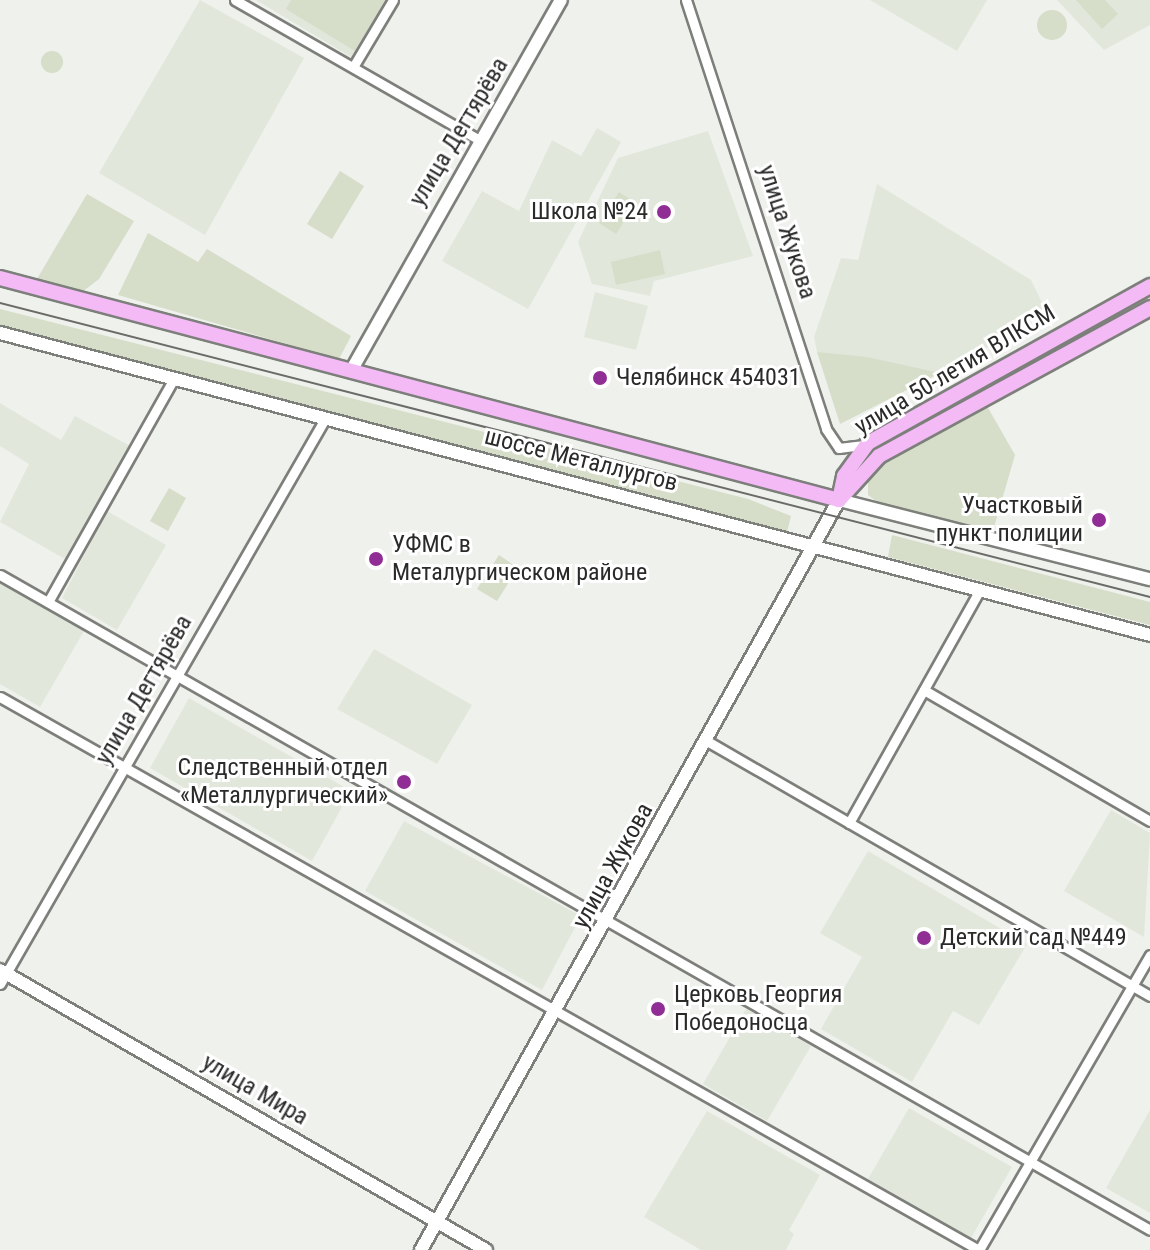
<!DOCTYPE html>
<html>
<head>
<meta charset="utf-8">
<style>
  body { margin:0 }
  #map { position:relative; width:1150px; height:1250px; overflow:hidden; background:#eff1ec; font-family:"Roboto Condensed",sans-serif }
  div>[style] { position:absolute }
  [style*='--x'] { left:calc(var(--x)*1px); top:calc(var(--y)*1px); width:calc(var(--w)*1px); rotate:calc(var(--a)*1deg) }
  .built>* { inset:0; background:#e2e7db }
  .green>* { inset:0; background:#d6ddc9 }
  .round { border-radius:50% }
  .roads { filter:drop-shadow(2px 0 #7d7f7b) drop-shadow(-2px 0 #7d7f7b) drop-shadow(0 2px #7d7f7b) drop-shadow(0 -2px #7d7f7b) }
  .street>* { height:9px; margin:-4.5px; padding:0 4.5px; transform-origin:4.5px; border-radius:4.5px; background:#fff }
  .secondary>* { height:12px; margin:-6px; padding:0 6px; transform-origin:6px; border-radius:6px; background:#fff }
  .primary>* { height:14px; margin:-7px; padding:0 7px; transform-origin:7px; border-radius:7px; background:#f3baf6 }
  .tram>* { height:2px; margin:-1px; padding:0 1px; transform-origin:1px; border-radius:1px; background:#6b6c69 }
  .dots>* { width:22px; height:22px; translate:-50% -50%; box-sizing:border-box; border:4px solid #fff; border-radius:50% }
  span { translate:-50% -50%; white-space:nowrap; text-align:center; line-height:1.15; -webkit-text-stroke:6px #fff; paint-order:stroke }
  .street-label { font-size:24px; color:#2a2b29 }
  .poi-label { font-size:24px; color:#2a2b29 }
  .right { translate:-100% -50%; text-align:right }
  .left { translate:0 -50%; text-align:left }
</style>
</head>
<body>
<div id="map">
  <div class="built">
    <div style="clip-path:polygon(200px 0,304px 58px,205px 235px,99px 173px)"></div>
    <div style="clip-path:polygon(256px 0,386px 0,351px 57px)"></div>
    <div style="clip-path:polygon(870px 0,987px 0,957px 51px)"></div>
    <div style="clip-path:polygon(1057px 0,1150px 0,1150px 25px,1104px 50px)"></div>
    <div style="clip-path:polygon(597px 128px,621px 142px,528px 309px,442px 261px,482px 191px,519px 211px,552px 140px,581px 156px)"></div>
    <div style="clip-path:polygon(708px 131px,753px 256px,654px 281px,650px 296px,592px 284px,578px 242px,618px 158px)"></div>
    <div style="clip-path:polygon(877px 184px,1031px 280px,1048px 315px,940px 373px,817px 352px,814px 337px,841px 258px,858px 260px)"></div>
    <div style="clip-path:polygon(595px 292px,648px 306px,636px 350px,584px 337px)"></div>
    <div style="clip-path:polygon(0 403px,61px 440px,75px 416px,130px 446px,65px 559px,0 522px,29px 464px,0 446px)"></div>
    <div style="clip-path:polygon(107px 511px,166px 545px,117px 630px,62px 598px)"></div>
    <div style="clip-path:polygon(0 583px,84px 631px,40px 707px,0 684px)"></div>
    <div style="clip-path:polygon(374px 649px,472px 705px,437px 764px,337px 709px)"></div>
    <div style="clip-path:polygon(189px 698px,351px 791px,312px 861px,150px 768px)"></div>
    <div style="clip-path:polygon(1111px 810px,1150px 833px,1144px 937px,1064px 891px)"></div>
    <div style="clip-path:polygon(404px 821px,581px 916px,542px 990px,365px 891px)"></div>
    <div style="clip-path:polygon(868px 851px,1027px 944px,979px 1025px,953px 1011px,912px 1082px,821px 1029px,862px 957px,820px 933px)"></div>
    <div style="clip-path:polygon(746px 1009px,811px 1046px,767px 1121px,703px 1084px)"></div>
    <div style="clip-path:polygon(909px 1108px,1012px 1167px,971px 1238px,868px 1179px)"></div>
    <div style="clip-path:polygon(1150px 1110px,1150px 1213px,1106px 1188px)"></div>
    <div style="clip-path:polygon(707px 1111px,820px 1175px,789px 1230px,794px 1234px,786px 1250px,701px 1250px,644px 1217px)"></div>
  </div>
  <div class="green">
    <div style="clip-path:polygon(291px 0,385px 0,355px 51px,286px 9px)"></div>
    <div style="clip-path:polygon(1076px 0,1105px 0,1118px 14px,1102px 29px)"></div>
    <div class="round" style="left:1037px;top:10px;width:30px;height:30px"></div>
    <div class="round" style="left:41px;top:51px;width:22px;height:22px"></div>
    <div style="clip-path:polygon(340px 171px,364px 186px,332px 239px,307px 224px)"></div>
    <div style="clip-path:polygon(619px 192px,636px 203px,616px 234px,599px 223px)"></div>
    <div style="clip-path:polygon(87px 194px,134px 221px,99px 279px,82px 292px,37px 279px)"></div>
    <div style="clip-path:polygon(148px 233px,198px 262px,207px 249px,351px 336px,339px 359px,118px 295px)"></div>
    <div style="clip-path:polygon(660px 250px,665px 274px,616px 285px,611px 262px)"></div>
    <div style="clip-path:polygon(1150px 297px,871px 451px,855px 472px,869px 447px)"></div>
    <div style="clip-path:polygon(0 309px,748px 499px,791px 516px,787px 532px,0 332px)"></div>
    <div style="clip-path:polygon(817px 352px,867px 357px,940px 373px,840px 424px)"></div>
    <div style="clip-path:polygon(987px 406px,1015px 455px,992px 534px,884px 507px,868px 495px,868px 479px,885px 458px)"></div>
    <div style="clip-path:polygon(169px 488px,186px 498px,168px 531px,150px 521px)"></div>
    <div style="clip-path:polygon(892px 535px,1150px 602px,1150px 625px,888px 557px)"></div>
    <div style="clip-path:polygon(499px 555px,518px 568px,497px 601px,477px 589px)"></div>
  </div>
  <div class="roads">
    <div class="street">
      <div style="--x:235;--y:0;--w:280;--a:29.8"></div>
      <div style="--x:686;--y:0;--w:451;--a:71.9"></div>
      <div style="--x:826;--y:429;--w:23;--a:56"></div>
      <div style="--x:839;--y:448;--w:25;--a:-7"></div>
      <div style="--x:353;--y:67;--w:78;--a:-59.2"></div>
      <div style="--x:0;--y:575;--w:1323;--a:29.66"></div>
      <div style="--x:48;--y:602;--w:257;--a:-60.6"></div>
      <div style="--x:924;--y:690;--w:261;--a:30.1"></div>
      <div style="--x:0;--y:697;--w:1124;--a:29.46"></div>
      <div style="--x:707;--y:741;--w:511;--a:29.93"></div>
      <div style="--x:849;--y:823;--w:267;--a:-60.7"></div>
      <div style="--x:0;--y:984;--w:654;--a:-60.1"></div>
      <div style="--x:979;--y:1250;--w:341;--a:-59.9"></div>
    </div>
    <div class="secondary">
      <div style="--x:0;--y:333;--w:1189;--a:14.71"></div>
      <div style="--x:351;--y:371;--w:426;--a:-60.5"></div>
      <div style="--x:0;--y:970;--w:561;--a:29.95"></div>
      <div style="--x:421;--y:1250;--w:859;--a:-60.87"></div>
      <div style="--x:839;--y:500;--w:321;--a:14.3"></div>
    </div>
    <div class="primary">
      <div style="--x:0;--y:278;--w:868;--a:14.82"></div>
      <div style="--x:839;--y:500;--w:25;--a:-78"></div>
      <div style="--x:844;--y:476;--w:41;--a:-54"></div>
      <div style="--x:868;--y:443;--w:323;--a:-29.1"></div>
      <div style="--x:839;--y:500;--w:59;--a:-47.7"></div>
      <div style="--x:879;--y:456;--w:309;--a:-28.6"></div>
    </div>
  </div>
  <div class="tram">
    <div style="--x:0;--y:303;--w:1187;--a:14.34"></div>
  </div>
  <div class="dots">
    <div style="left:664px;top:212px;background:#902e96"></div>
    <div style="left:600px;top:378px;background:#902e96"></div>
    <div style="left:1099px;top:520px;background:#902e96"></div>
    <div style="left:376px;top:559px;background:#902e96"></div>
    <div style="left:404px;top:782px;background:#902e96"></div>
    <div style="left:924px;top:938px;background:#902e96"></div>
    <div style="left:658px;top:1009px;background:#902e96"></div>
  </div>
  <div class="street-label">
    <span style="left:459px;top:132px;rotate:-59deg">улица Дегтярёва</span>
    <span style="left:787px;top:232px;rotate:72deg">улица Жукова</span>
    <span style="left:955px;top:370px;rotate:-31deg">улица 50-летия ВЛКСМ</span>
    <span style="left:581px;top:460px;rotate:14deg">шоссе Металлургов</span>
    <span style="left:144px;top:690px;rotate:-60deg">улица Дегтярёва</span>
    <span style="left:613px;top:866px;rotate:-61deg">улица Жукова</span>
    <span style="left:255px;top:1090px;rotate:30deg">улица Мира</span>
  </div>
  <div class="poi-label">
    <span class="right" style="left:648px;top:212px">Школа №24</span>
    <span class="left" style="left:616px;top:378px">Челябинск 454031</span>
    <span class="right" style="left:1083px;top:520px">Участковый<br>пункт полиции</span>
    <span class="left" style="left:392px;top:559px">УФМС в<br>Металургическом районе</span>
    <span class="right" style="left:388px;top:782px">Следственный отдел<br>«Металлургический»</span>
    <span class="left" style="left:940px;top:938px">Детский сад №449</span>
    <span class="left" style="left:674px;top:1009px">Церковь Георгия<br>Победоносца</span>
  </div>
</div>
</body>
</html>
